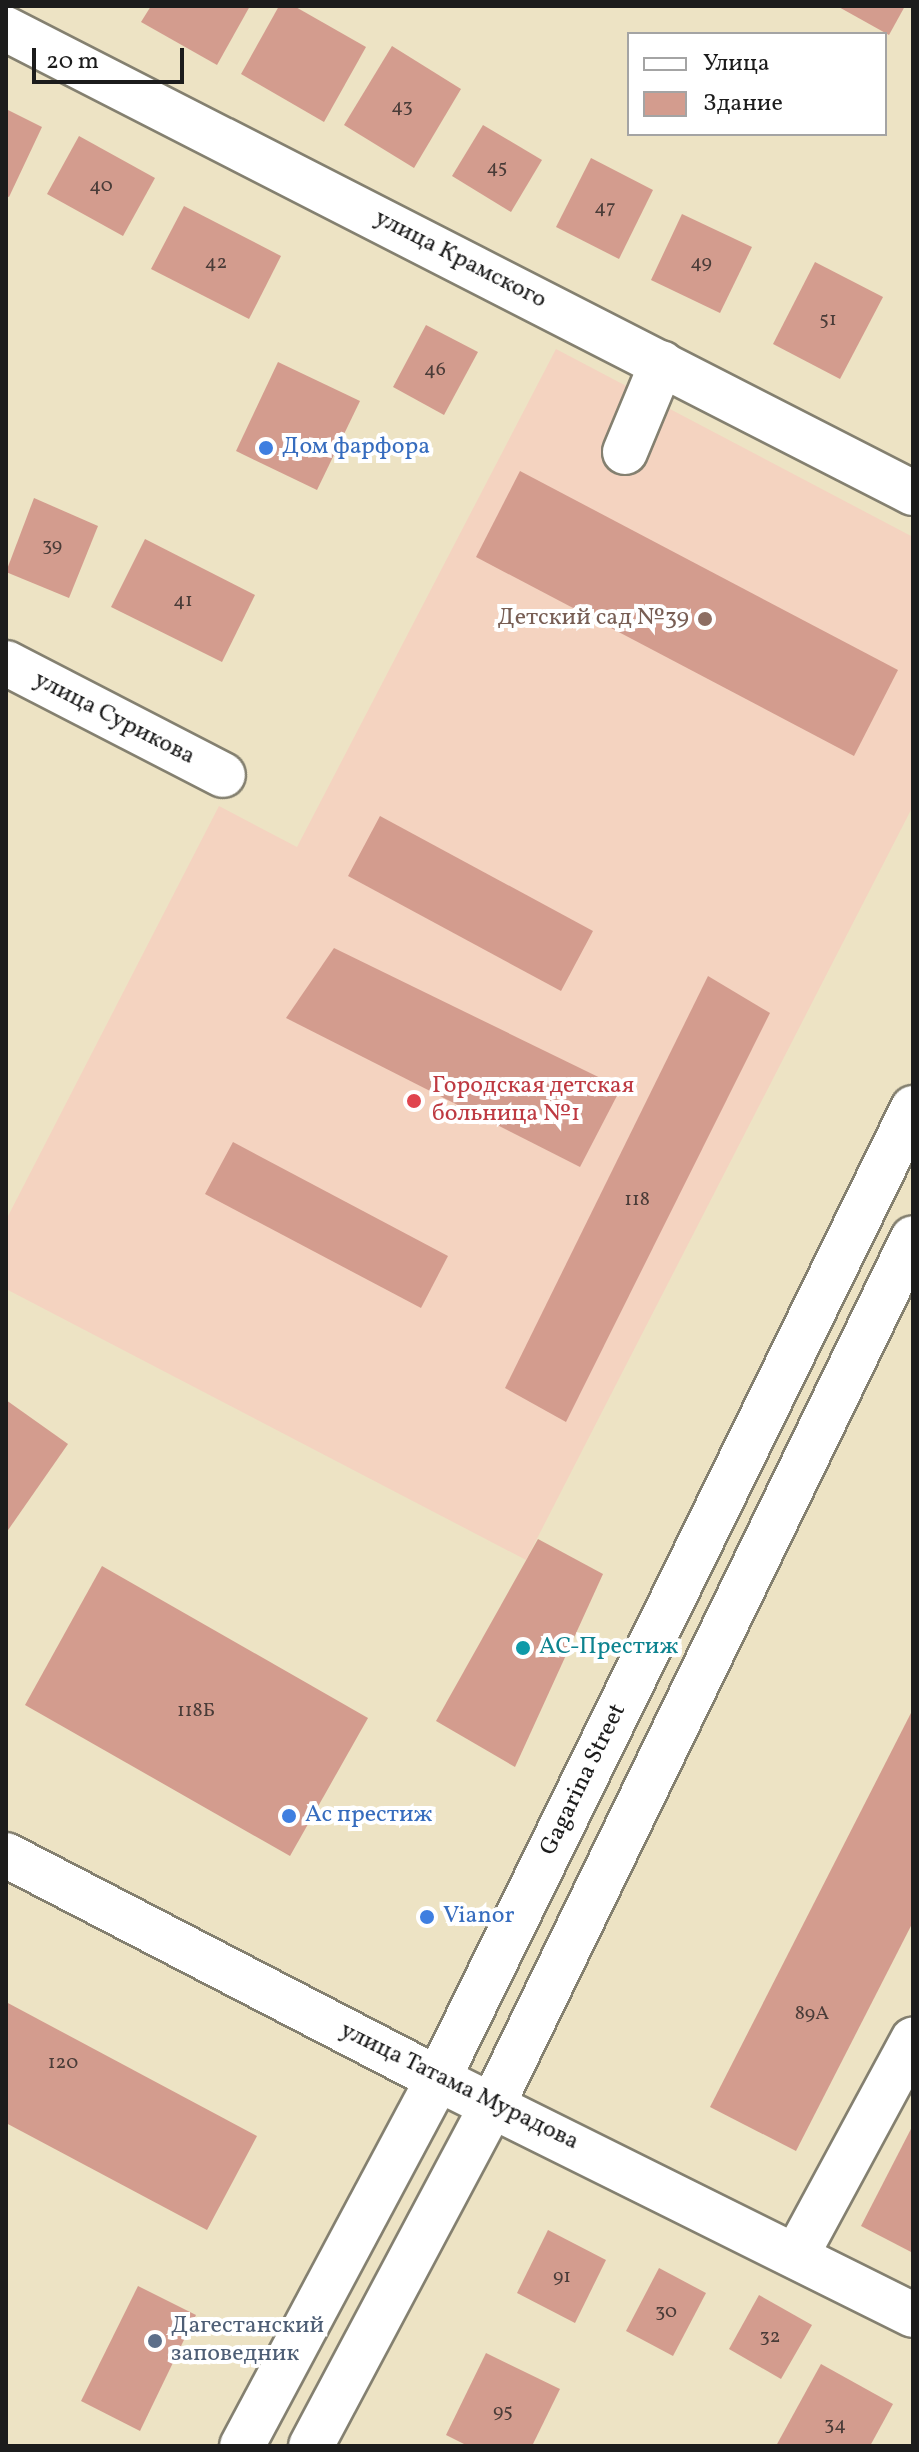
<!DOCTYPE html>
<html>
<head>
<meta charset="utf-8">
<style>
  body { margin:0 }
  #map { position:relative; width:919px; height:2452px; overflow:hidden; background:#ede3c4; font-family:Vollkorn,serif }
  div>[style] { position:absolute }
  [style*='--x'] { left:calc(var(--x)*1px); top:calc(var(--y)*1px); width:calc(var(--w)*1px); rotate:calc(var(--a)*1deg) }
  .built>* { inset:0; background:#f4d3c0 }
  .building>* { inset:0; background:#d39c8e }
  .roads { filter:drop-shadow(2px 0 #848070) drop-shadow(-2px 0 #848070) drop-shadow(0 2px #848070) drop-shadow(0 -2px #848070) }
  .minor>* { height:44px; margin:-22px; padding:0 22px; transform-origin:22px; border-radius:22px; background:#fff }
  .major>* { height:44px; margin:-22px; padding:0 22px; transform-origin:22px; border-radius:22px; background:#fff }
  .dots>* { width:22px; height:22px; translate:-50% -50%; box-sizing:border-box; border:4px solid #fff; border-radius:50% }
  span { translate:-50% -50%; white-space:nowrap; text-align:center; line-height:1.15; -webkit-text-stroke:8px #fff; paint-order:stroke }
  .number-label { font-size:20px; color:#4a3c38 }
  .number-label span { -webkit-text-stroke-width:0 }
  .street-label { font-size:24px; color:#1c1c1c }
  .shop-label { font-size:24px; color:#366cbe }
  .left { translate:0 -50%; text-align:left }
  .education-label { font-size:24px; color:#785e54 }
  .right { translate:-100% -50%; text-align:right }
  .health-label { font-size:24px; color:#be3a42 }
  .culture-label { font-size:24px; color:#0d838f }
  .service-label { font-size:24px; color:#4e5e75 }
  .frame { position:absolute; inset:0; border:8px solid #1c1c1c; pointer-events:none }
  .legend { position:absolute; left:627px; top:32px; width:260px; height:104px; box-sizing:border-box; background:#fff; border:2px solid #a4a4a4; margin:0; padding:10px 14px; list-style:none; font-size:24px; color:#1c1c1c }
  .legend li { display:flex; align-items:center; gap:16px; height:40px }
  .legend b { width:40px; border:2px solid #a4a4a4 }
  .scale { position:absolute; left:32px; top:48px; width:152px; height:36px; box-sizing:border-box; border:4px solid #1c1c1c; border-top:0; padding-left:10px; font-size:24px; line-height:28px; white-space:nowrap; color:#1c1c1c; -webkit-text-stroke:6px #fff; paint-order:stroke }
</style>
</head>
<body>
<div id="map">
  <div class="built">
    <div style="clip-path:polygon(556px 349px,913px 537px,913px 806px,526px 1560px,6px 1289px,6px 1220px,219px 806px,297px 847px)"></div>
  </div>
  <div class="building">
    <div style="clip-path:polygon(151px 6px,250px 6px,217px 65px,141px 22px)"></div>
    <div style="clip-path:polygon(279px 6px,294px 6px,366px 47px,324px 122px,241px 74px)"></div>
    <div style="clip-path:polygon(837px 6px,905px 6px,889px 35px)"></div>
    <div style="clip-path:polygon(392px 46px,461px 89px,414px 168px,344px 125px)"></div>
    <div style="clip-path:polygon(6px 109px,42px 127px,9px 197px,6px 196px)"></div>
    <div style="clip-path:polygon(483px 125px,542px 160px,511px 212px,452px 176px)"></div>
    <div style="clip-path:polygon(79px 136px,155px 178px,123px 236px,47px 194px)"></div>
    <div style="clip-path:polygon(591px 158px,653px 190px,619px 259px,556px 227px)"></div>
    <div style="clip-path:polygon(184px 206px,281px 256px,249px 319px,151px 269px)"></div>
    <div style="clip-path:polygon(682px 214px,752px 247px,720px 313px,651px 280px)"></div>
    <div style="clip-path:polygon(815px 262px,883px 297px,840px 379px,773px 344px)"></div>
    <div style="clip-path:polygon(426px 325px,478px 352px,444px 415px,393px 387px)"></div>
    <div style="clip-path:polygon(278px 362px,360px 401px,317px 490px,236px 451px)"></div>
    <div style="clip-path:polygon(520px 471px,898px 670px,854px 756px,476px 557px)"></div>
    <div style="clip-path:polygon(34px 498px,98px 526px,69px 598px,6px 572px)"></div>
    <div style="clip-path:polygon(145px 539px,255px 595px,222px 662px,111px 607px)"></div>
    <div style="clip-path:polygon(380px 816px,593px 931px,561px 991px,348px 876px)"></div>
    <div style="clip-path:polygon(334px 948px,621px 1088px,580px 1167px,286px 1018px)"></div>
    <div style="clip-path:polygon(708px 976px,770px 1013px,566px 1422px,505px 1388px)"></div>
    <div style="clip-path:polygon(233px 1142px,448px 1256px,421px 1308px,205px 1194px)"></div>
    <div style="clip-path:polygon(6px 1400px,68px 1444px,6px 1533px)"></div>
    <div style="clip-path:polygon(538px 1539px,603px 1574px,515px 1767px,436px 1721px)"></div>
    <div style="clip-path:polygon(102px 1566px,368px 1718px,290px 1856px,25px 1705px)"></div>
    <div style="clip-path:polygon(913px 1709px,913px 1922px,796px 2151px,710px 2107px)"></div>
    <div style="clip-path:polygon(6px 2002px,257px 2136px,207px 2230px,6px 2123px)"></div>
    <div style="clip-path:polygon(913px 2125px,913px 2253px,861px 2226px)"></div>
    <div style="clip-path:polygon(548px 2230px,606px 2260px,575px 2323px,517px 2293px)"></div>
    <div style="clip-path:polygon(659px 2268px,706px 2293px,673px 2356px,626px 2331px)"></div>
    <div style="clip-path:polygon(138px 2286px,196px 2315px,140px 2431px,81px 2401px)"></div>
    <div style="clip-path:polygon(759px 2295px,812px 2325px,781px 2379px,729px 2349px)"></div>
    <div style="clip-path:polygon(486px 2353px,560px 2389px,532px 2446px,468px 2446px,446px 2435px)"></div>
    <div style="clip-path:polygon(821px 2364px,893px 2404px,870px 2446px,776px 2446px)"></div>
  </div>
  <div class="roads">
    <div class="minor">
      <div style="--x:6;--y:29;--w:1019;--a:27.09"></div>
      <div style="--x:625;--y:452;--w:96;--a:-67.4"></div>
      <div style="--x:6;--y:663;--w:244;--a:27.3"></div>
      <div style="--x:6;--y:1855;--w:487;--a:27.4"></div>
      <div style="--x:438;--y:2079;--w:530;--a:26.42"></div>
      <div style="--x:796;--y:2256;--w:246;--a:-61.6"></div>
    </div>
    <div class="major">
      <div style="--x:242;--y:2446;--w:416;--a:-61.9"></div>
      <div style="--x:438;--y:2079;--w:1081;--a:-63.93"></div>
      <div style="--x:311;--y:2446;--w:387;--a:-62"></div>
      <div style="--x:493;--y:2104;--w:962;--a:-64.13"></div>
    </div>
  </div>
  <div class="dots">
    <div style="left:266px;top:448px;background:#3f7fe0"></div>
    <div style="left:705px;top:619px;background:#8d6e63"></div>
    <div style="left:414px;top:1101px;background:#e0444e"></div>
    <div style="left:523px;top:1648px;background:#0f9aa8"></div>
    <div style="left:289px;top:1816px;background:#3f7fe0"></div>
    <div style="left:427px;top:1917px;background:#3f7fe0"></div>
    <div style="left:155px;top:2341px;background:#5c6f8a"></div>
  </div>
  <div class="number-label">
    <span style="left:402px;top:107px">43</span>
    <span style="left:497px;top:168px">45</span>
    <span style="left:101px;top:186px">40</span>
    <span style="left:605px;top:208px">47</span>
    <span style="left:216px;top:263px">42</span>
    <span style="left:701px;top:263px">49</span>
    <span style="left:828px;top:320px">51</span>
    <span style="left:435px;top:370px">46</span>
    <span style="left:52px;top:546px">39</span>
    <span style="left:183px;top:601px">41</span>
    <span style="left:637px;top:1200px">118</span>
    <span style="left:196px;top:1711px">118Б</span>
    <span style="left:812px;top:2014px">89А</span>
    <span style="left:63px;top:2063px">120</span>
    <span style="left:562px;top:2277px">91</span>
    <span style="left:666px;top:2312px">30</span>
    <span style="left:770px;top:2337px">32</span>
    <span style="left:503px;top:2412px">95</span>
    <span style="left:835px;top:2425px">34</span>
  </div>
  <div class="street-label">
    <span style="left:460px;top:260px;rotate:27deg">улица Крамского</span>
    <span style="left:114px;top:719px;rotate:27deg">улица Сурикова</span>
    <span style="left:584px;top:1780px;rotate:-64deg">Gagarina Street</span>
    <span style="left:459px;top:2087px;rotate:26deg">улица Татама Мурадова</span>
  </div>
  <div class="shop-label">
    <span class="left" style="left:282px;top:448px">Дом фарфора</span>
    <span class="left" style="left:305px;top:1816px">Ас престиж</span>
    <span class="left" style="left:443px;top:1917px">Vianor</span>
  </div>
  <div class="education-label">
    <span class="right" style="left:689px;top:619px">Детский сад №39</span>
  </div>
  <div class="health-label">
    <span class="left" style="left:432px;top:1101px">Городская детская<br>больница №1</span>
  </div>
  <div class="culture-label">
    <span class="left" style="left:539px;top:1648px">АС-Престиж</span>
  </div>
  <div class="service-label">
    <span class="left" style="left:171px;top:2341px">Дагестанский<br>заповедник</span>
  </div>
  <div class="frame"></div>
  <ul class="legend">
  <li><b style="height:10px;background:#fff"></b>Улица</li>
  <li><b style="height:22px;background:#d39c8e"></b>Здание</li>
  </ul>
  <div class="scale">20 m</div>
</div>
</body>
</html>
